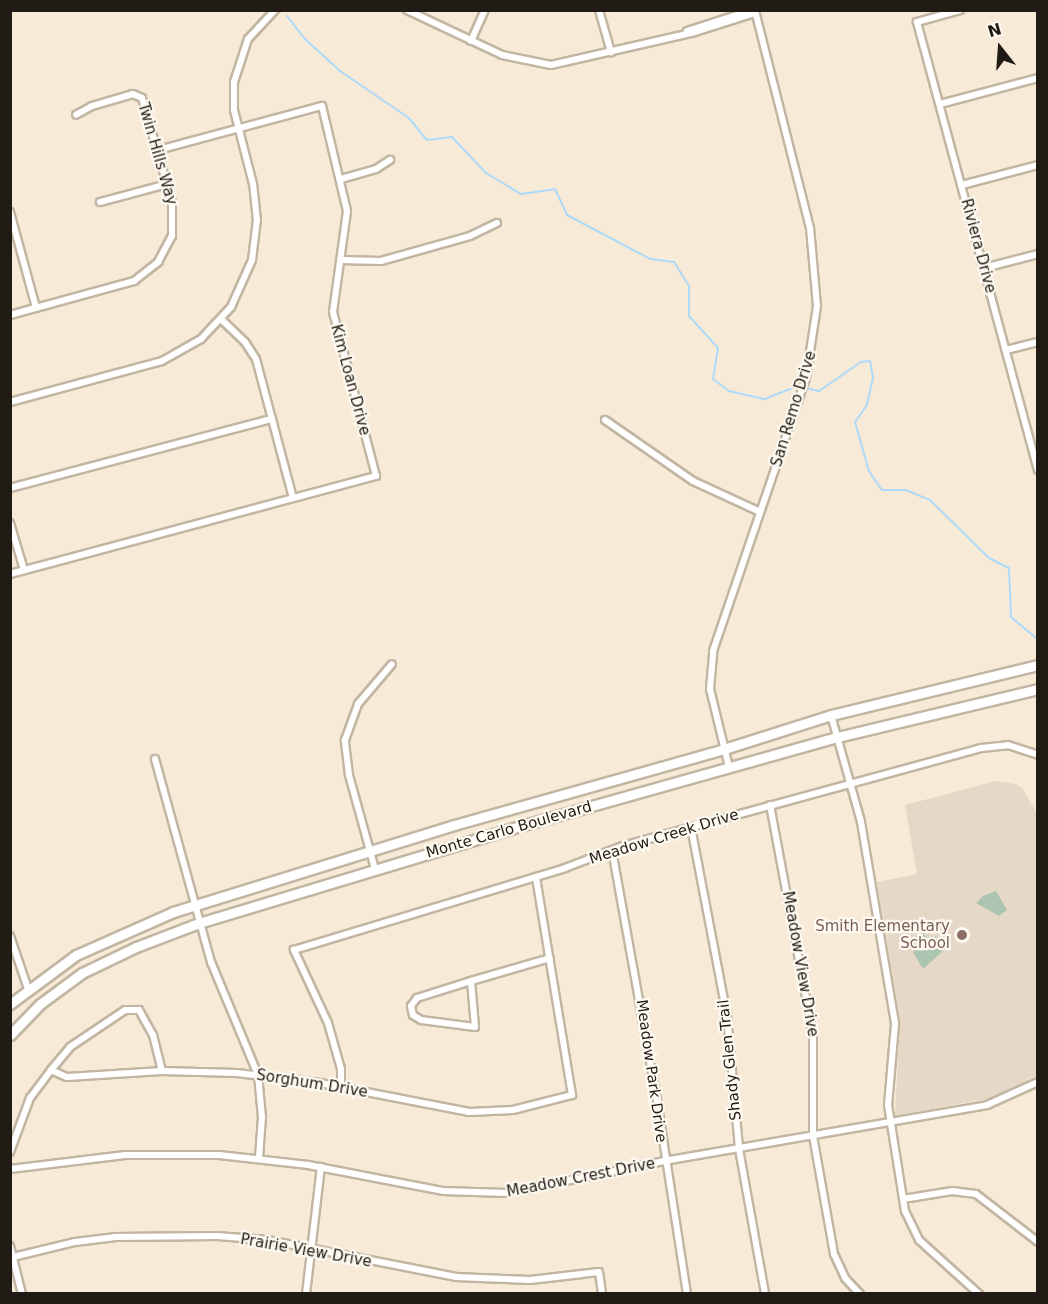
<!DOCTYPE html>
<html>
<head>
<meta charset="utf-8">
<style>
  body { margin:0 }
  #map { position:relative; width:1048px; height:1304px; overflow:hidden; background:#f7ead6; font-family:"DejaVu Sans",sans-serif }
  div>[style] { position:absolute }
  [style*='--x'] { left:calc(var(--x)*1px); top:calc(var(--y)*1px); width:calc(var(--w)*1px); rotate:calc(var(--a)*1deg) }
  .education>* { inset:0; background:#e6d8c6 }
  .green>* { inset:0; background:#acc5b1 }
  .stream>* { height:2px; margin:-1px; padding:0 1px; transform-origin:1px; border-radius:1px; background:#addaf9 }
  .roads { filter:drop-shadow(2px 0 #c2b6a3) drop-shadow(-2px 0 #c2b6a3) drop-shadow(0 2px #c2b6a3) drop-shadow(0 -2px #c2b6a3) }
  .minor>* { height:6px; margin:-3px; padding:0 3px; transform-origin:3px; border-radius:3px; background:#fff }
  .secondary>* { height:9px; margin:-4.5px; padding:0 4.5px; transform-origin:4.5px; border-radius:4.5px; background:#fff }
  .dots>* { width:16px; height:16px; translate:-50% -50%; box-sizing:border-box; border:3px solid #fef9f1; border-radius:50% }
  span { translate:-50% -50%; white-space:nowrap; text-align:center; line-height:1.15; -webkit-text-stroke:4.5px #fef9f1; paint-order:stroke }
  .street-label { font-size:15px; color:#201b14 }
  .education-label { font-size:15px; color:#785e54 }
  .right { translate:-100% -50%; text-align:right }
  .frame { position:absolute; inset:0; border:12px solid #201b14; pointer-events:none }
  .north { position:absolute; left:970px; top:18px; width:60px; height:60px; -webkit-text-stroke:4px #fef9f1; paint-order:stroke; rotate:343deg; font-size:16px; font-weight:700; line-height:24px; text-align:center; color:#201b14 }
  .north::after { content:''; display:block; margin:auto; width:21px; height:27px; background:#201b14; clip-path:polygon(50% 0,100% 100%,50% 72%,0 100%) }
</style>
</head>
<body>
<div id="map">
  <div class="education">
    <div style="clip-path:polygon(996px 781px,1016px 784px,1023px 789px,1037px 814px,1037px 1075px,992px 1098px,895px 1116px,900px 1019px,877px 882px,917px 874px,905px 805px)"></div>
  </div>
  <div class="green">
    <div style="clip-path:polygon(996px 891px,1007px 910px,999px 916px,976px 903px,983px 896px)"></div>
    <div style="clip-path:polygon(923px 932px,928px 940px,936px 936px,942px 952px,923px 969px,913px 952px,919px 946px,914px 938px)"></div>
  </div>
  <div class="stream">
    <div style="--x:287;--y:16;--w:28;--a:52"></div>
    <div style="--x:304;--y:38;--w:49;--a:42.5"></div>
    <div style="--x:340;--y:71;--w:83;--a:34.3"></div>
    <div style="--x:409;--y:118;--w:28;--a:51"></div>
    <div style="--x:427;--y:140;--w:25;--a:-7"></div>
    <div style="--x:452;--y:137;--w:50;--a:46.6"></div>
    <div style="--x:486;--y:173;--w:41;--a:31"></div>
    <div style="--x:521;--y:194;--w:34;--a:-8"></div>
    <div style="--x:555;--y:189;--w:29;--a:65"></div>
    <div style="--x:567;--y:215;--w:94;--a:27.9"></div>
    <div style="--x:650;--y:259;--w:24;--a:7"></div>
    <div style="--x:674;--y:262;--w:28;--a:58"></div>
    <div style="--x:689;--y:286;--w:30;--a:90"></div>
    <div style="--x:689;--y:316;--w:43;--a:47.8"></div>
    <div style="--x:718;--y:348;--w:31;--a:99"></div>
    <div style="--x:713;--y:379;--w:20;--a:37"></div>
    <div style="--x:729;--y:391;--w:37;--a:13"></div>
    <div style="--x:765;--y:399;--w:35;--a:-22"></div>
    <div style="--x:797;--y:386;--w:23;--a:13"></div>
    <div style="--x:819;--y:391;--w:51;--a:-34.6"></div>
    <div style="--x:861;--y:362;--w:9;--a:-6"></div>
    <div style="--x:870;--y:361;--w:17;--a:80"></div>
    <div style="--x:873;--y:378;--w:28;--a:103"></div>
    <div style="--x:867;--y:405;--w:21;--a:125"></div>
    <div style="--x:855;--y:422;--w:51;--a:74.1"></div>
    <div style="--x:869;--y:471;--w:23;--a:56"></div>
    <div style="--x:882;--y:490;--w:24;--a:0"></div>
    <div style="--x:906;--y:490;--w:26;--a:23"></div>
    <div style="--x:930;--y:500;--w:83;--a:44.5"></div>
    <div style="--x:989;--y:558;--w:22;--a:27"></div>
    <div style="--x:1009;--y:568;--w:49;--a:87.7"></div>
    <div style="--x:1011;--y:617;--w:35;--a:40"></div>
  </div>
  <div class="roads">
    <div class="minor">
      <div style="--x:407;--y:10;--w:105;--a:25.3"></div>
      <div style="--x:502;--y:55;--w:50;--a:11.5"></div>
      <div style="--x:551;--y:65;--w:148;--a:-12.9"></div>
      <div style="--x:695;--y:32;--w:63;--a:-17.6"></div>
      <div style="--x:599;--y:10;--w:44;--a:74.1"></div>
      <div style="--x:960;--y:10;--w:45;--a:164.4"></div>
      <div style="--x:917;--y:22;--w:464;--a:74.9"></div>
      <div style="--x:687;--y:31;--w:59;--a:-17.8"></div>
      <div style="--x:743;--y:13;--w:5;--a:22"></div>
      <div style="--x:471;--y:41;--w:34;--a:-66"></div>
      <div style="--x:940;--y:104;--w:101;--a:-14.9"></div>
      <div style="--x:341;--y:179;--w:36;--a:-16"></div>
      <div style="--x:376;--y:169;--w:17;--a:-33"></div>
      <div style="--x:962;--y:185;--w:79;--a:-14.7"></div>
      <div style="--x:100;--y:202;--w:69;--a:-15"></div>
      <div style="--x:10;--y:212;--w:99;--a:74.8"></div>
      <div style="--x:341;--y:260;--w:40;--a:1.4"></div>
      <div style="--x:381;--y:261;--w:92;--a:-15.7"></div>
      <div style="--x:470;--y:236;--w:30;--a:-26"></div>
      <div style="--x:984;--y:268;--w:56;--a:-14.5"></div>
      <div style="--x:10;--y:315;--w:129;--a:-15.3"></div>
      <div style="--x:134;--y:281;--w:31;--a:-38"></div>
      <div style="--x:158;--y:262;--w:30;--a:-62"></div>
      <div style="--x:172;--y:236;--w:34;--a:-90"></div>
      <div style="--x:172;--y:202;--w:108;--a:-106.1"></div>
      <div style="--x:142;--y:98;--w:10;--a:-156"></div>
      <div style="--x:133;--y:94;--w:43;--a:163.7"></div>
      <div style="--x:92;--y:106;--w:18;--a:151"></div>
      <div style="--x:221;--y:319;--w:33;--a:44"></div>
      <div style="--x:245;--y:342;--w:20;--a:57"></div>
      <div style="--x:256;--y:359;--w:144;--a:75.1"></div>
      <div style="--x:1006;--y:350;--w:33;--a:-14"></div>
      <div style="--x:10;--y:402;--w:157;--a:-15.1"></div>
      <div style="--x:162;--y:361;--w:45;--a:-29.4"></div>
      <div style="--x:201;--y:339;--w:44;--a:-46.8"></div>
      <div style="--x:231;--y:307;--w:51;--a:-65.9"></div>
      <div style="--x:252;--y:260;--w:39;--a:-83"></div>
      <div style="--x:257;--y:221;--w:37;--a:-96"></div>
      <div style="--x:253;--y:184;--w:76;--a:-104.4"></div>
      <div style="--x:234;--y:110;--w:28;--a:-90"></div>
      <div style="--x:234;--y:82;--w:45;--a:-72"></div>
      <div style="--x:248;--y:39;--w:40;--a:-47"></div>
      <div style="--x:605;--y:420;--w:107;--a:34.7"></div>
      <div style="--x:693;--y:481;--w:74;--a:24.8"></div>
      <div style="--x:10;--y:488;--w:271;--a:-14.8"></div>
      <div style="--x:10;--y:523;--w:49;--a:73.4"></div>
      <div style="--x:10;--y:574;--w:379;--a:-15"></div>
      <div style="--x:376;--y:476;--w:170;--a:-104.7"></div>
      <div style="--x:333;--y:312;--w:102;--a:-82.1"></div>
      <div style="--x:347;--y:211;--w:108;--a:-103.4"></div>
      <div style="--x:322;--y:106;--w:170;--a:165"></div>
      <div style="--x:831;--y:715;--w:111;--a:74.3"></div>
      <div style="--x:861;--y:822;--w:205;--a:80.4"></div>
      <div style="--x:895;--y:1024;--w:81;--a:94.9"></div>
      <div style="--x:888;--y:1105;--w:107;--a:80.9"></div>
      <div style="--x:905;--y:1211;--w:32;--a:64"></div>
      <div style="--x:919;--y:1240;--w:81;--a:42"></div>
      <div style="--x:155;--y:759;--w:211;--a:74.6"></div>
      <div style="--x:211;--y:962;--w:122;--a:67.4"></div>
      <div style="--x:258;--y:1075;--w:42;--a:84.6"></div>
      <div style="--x:262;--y:1117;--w:41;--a:94.2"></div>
      <div style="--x:729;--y:767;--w:80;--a:-103.7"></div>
      <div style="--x:710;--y:689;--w:38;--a:-85"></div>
      <div style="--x:713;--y:651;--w:288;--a:-71.2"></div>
      <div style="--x:806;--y:378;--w:73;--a:-81.3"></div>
      <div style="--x:817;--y:306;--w:78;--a:-95.1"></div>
      <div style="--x:810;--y:228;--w:225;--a:-104.2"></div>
      <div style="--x:770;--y:805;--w:234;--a:79.4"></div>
      <div style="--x:813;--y:1035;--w:101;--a:90"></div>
      <div style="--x:813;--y:1136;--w:120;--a:79.9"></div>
      <div style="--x:834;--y:1254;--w:26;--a:65"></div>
      <div style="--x:845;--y:1278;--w:22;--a:47"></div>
      <div style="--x:691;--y:827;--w:192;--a:79.2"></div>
      <div style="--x:727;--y:1016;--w:134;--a:84.8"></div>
      <div style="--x:739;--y:1149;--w:147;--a:79.8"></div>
      <div style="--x:612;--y:850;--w:254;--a:79.8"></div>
      <div style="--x:657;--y:1100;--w:196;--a:81.2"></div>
      <div style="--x:375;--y:869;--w:98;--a:-105.5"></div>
      <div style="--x:349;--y:775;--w:35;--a:-97"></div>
      <div style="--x:345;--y:740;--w:38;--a:-70"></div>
      <div style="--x:358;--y:704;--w:52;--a:-49.6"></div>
      <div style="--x:10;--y:936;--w:56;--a:71.2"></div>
      <div style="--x:471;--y:981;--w:46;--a:85"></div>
      <div style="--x:475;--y:1027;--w:54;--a:-172.6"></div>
      <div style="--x:421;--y:1020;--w:9;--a:-148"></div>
      <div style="--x:413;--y:1015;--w:9;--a:-103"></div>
      <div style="--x:411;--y:1006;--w:10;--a:-53"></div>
      <div style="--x:417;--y:998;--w:57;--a:-17.5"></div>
      <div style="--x:471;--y:981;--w:82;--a:-16.2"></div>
      <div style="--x:51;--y:1070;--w:17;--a:24"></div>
      <div style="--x:67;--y:1077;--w:95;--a:-3.6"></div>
      <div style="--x:162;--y:1071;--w:75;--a:1.5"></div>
      <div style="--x:237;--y:1073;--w:84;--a:6.9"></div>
      <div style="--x:320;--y:1083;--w:152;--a:11"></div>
      <div style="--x:469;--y:1112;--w:44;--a:-2.6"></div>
      <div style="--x:513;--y:1110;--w:61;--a:-14.3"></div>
      <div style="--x:572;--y:1095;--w:221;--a:-99.4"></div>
      <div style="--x:341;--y:1087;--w:18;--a:-90"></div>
      <div style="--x:341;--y:1069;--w:48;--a:-105.8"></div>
      <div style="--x:328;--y:1023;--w:81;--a:-115"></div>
      <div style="--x:294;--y:950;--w:283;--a:-16.8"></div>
      <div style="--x:565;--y:868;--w:62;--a:-20.8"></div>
      <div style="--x:623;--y:846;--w:371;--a:-15.3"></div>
      <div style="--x:981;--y:748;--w:27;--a:-6"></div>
      <div style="--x:1008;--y:745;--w:32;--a:18"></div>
      <div style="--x:10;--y:1152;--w:58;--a:-69.7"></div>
      <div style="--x:30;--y:1098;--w:35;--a:-53"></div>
      <div style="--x:51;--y:1070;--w:30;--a:-50"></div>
      <div style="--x:70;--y:1047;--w:66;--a:-33.9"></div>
      <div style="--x:125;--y:1010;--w:14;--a:0"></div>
      <div style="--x:139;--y:1010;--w:29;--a:61"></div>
      <div style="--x:153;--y:1035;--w:37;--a:76"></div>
      <div style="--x:10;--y:1169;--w:116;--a:-6.9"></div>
      <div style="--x:125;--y:1155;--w:94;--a:0"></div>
      <div style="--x:219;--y:1155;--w:90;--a:6.4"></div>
      <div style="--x:308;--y:1165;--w:137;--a:10.9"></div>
      <div style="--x:443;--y:1191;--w:64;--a:1.8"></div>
      <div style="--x:507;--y:1193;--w:160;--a:-11.5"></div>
      <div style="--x:664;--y:1161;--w:328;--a:-9.8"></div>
      <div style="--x:987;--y:1105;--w:56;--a:-24.3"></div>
      <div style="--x:903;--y:1199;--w:50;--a:-9.3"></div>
      <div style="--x:952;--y:1191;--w:24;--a:7"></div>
      <div style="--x:976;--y:1194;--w:78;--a:37.7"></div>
      <div style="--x:10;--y:1246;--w:49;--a:76"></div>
      <div style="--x:13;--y:1257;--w:64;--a:-13.6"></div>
      <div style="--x:75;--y:1242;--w:41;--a:-7"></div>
      <div style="--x:116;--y:1237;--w:101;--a:-0.6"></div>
      <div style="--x:217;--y:1236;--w:51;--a:4.5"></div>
      <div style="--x:268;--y:1240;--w:192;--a:11.1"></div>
      <div style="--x:456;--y:1277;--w:74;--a:2.3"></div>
      <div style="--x:530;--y:1280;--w:69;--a:-6.6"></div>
      <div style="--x:599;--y:1272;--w:22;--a:82"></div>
      <div style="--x:306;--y:1294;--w:128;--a:-83.3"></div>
    </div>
    <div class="secondary">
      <div style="--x:10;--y:1004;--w:82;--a:-36.6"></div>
      <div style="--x:76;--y:955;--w:106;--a:-23.9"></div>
      <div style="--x:173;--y:912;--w:294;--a:-17.2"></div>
      <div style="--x:454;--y:825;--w:280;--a:-15.7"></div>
      <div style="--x:724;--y:749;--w:112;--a:-17.6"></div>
      <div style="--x:831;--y:715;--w:213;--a:-13.6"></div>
      <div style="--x:10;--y:1035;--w:43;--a:-45.9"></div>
      <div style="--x:40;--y:1004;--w:52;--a:-36.4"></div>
      <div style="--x:82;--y:973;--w:60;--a:-25.7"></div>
      <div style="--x:136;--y:947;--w:67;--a:-20.9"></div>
      <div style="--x:199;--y:923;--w:328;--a:-16.8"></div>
      <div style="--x:513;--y:828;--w:337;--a:-15.7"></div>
      <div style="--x:837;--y:737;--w:207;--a:-13.4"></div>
    </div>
  </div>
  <div class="dots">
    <div style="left:962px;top:935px;background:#8d6e63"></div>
  </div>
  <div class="street-label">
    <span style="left:157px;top:154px;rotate:74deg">Twin Hills Way</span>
    <span style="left:978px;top:246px;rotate:75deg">Riviera Drive</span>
    <span style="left:350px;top:380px;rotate:75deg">Kim Loan Drive</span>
    <span style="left:794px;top:409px;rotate:-73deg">San Remo Drive</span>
    <span style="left:509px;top:830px;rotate:-16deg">Monte Carlo Boulevard</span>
    <span style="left:664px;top:837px;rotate:-17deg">Meadow Creek Drive</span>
    <span style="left:800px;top:964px;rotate:80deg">Meadow View Drive</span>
    <span style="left:730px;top:1060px;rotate:-96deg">Shady Glen Trail</span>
    <span style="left:651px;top:1071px;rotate:82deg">Meadow Park Drive</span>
    <span style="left:312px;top:1084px;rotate:9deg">Sorghum Drive</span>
    <span style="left:581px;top:1178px;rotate:-11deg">Meadow Crest Drive</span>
    <span style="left:306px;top:1251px;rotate:10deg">Prairie View Drive</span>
  </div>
  <div class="education-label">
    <span class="right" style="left:950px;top:935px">Smith Elementary<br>School</span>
  </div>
  <div class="frame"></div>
  <div class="north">N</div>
</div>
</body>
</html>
